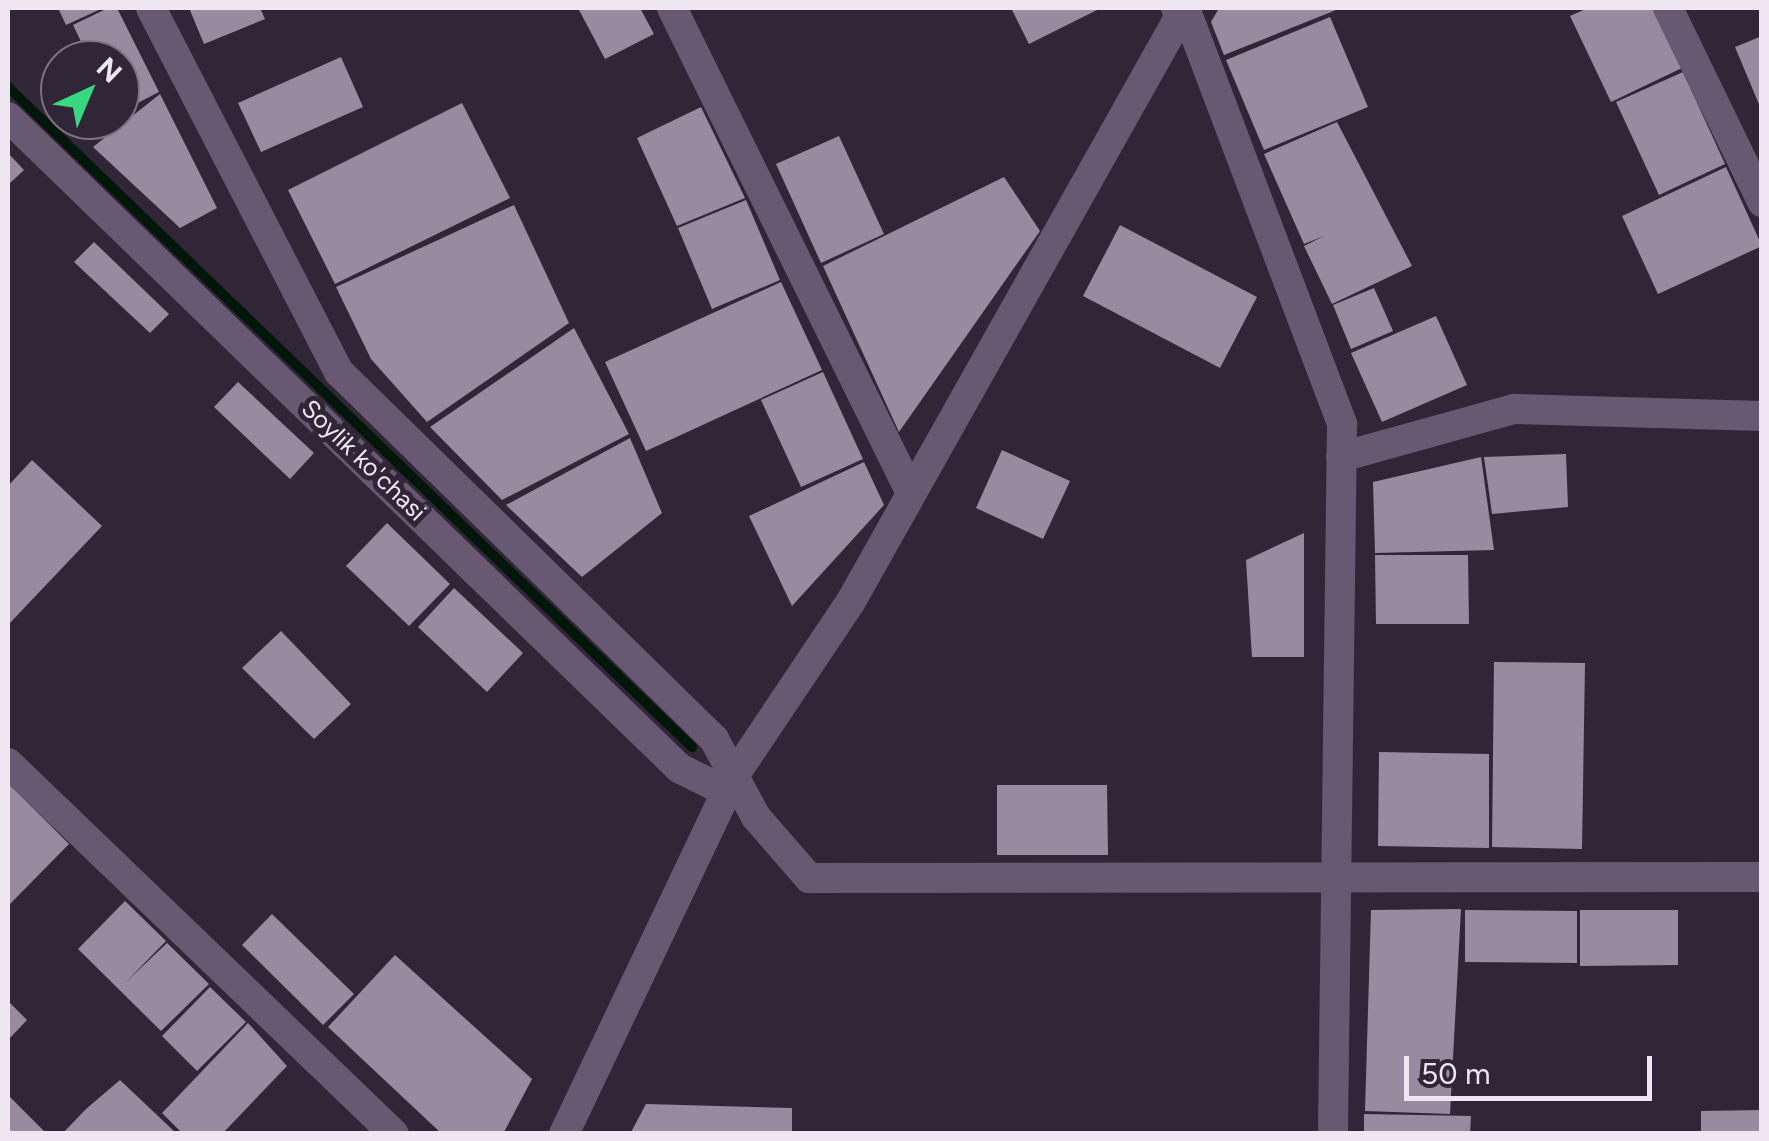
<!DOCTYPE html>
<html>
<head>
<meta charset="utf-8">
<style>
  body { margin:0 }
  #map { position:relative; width:1769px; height:1141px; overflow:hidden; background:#312637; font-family:Figtree,sans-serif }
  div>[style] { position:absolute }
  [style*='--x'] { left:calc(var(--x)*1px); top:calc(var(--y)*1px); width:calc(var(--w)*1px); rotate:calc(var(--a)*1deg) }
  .stream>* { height:10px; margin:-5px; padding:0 5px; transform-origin:5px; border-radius:5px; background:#021609 }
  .building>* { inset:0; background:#988a9f }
  .minor>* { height:30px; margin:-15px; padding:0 15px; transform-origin:15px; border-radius:15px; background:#695871 }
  span { translate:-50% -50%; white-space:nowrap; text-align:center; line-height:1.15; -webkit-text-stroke:10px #312637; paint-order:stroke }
  .street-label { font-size:25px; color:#eee7f2 }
  .frame { position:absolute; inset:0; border:10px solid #eee7f2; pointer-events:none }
  .north { position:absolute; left:40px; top:40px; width:100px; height:100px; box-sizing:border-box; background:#312637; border:2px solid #7d7382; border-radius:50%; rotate:44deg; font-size:28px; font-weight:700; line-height:40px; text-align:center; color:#eee7f2 }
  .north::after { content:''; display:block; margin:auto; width:35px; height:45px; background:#38d880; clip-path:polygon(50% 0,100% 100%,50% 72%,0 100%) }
  .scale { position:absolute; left:1404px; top:1056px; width:248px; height:45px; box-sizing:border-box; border:5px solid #eee7f2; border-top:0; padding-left:12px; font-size:30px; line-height:35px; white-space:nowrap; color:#eee7f2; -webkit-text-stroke:8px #312637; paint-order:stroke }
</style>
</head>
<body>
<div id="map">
  <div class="stream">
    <div style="--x:8;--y:87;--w:951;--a:43.98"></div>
  </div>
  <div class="building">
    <div style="clip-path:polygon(58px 8px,103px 8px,66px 25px)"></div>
    <div style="clip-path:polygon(108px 8px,117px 8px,159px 92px,120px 112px,120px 60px,90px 60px,73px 25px)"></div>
    <div style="clip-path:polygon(189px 8px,260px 8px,265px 19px,204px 44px)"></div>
    <div style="clip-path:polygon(578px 8px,640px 8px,654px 34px,605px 59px)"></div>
    <div style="clip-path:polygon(1011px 8px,1101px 8px,1029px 44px)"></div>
    <div style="clip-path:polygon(1219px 8px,1341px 8px,1224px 55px,1211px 22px)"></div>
    <div style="clip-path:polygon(1588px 8px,1653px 8px,1682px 68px,1611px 102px,1570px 16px)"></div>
    <div style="clip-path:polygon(1330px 17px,1368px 107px,1264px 150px,1226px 60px)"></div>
    <div style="clip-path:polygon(1762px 36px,1762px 109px,1761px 109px,1735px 47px)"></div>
    <div style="clip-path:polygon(341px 57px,363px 107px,261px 152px,238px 103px)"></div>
    <div style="clip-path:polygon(1683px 72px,1725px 164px,1659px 195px,1616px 102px)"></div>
    <div style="clip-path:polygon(160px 94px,217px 208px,180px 228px,93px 147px)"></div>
    <div style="clip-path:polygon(462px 103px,510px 198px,335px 284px,288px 190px)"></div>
    <div style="clip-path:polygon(701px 107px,745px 198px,677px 226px,637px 138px)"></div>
    <div style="clip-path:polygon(1337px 122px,1412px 266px,1332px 304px,1304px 246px,1324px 236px,1304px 244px,1264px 154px)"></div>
    <div style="clip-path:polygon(839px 136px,884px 234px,821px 263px,776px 164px)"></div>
    <div style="clip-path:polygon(8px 153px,24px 170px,8px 185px)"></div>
    <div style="clip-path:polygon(1726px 167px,1762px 246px,1658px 294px,1622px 216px)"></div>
    <div style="clip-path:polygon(1004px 177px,1040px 231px,899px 432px,823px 266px)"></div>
    <div style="clip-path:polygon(746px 200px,780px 280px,712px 309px,678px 228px)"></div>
    <div style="clip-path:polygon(514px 205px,569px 323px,427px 422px,371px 359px,336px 287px)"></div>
    <div style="clip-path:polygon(1120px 225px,1257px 297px,1220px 368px,1083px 296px)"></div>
    <div style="clip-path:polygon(94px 242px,169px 314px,150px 333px,74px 262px)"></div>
    <div style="clip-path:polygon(781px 282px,822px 370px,646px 451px,605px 362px)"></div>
    <div style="clip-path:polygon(1374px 288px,1393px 331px,1351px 349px,1333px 305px)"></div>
    <div style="clip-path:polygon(1436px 316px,1467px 385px,1382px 422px,1351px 353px)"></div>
    <div style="clip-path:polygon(574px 328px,629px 434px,502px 500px,430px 427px)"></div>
    <div style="clip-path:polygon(823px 372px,863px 459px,801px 487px,761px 400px)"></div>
    <div style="clip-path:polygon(238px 382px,314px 453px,290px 479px,214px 407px)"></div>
    <div style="clip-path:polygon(630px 438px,662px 513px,582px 577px,506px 505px)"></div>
    <div style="clip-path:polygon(1002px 450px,1070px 481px,1043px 539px,976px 508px)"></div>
    <div style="clip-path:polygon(1566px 454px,1568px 507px,1492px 514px,1484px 457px)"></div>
    <div style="clip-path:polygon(1481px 457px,1494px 550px,1375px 553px,1373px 482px)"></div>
    <div style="clip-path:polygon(32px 460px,102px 526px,8px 625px,8px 486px)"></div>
    <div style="clip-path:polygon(864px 462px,884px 505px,792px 606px,749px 516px)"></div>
    <div style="clip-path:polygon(387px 523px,450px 584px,409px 626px,346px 566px)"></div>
    <div style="clip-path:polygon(1304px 533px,1304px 657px,1252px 657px,1246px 560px)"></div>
    <div style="clip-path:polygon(1375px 555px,1468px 555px,1469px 624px,1376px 624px)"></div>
    <div style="clip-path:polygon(454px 588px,523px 653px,487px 692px,418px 627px)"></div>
    <div style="clip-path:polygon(281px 631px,351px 704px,314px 739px,242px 668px)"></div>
    <div style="clip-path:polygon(1494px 662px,1585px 663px,1582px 849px,1492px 847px)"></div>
    <div style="clip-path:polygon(1379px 752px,1489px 754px,1489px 848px,1378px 846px)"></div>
    <div style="clip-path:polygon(8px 783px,69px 844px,8px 906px)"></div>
    <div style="clip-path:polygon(997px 785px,1107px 785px,1108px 855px,997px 855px)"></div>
    <div style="clip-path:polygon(125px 901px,166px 941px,126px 982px,167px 943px,209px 984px,161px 1031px,78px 949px)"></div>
    <div style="clip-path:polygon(1461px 909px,1450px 1114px,1365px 1111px,1371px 910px)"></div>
    <div style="clip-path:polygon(1465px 910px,1577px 911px,1577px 963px,1465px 962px)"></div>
    <div style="clip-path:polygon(1580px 910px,1678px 910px,1678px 965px,1580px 966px)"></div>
    <div style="clip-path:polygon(272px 914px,354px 994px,323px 1025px,242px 945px)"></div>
    <div style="clip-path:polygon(395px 955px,532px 1079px,503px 1134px,442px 1134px,328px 1027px)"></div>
    <div style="clip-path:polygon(210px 987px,246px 1022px,197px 1071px,162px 1036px)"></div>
    <div style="clip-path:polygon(8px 1001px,27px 1020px,8px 1040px)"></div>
    <div style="clip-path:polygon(248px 1023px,287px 1066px,222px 1134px,183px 1134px,162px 1113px)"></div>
    <div style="clip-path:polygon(120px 1080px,177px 1134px,62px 1134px,86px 1109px)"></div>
    <div style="clip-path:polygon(8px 1095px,47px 1134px,8px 1134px)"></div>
    <div style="clip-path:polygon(646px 1104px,792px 1108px,792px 1134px,630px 1134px)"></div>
    <div style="clip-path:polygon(1762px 1110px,1762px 1134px,1701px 1134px,1701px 1111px)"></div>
    <div style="clip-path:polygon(1364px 1114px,1471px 1116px,1470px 1134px,1364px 1134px)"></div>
  </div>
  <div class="minor">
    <div style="--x:151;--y:8;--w:410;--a:62.7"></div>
    <div style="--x:339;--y:372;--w:525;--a:44.38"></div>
    <div style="--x:714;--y:739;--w:89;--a:61.7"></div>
    <div style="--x:756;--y:817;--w:81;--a:49"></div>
    <div style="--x:809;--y:878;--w:953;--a:-0.06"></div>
    <div style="--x:672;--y:8;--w:541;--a:63.77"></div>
    <div style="--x:1185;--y:8;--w:445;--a:69.3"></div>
    <div style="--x:1342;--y:424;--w:710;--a:90.73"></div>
    <div style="--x:1668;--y:8;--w:216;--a:64.1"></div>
    <div style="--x:8;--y:117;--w:935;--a:44.13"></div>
    <div style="--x:679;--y:768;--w:54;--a:26.6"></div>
    <div style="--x:1341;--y:457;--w:180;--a:-15.5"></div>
    <div style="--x:1514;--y:409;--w:248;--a:1.6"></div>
    <div style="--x:8;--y:763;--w:535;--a:43.86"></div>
    <div style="--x:564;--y:1134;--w:396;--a:-64.6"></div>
    <div style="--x:734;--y:776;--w:208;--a:-56.2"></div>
    <div style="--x:850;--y:603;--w:673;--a:-60.66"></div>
    <div style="--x:1180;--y:16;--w:9;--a:-117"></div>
  </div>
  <div class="street-label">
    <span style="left:364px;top:460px;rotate:44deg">Soylik ko'chasi</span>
  </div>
  <div class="frame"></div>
  <div class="north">N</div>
  <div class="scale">50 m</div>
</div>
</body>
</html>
